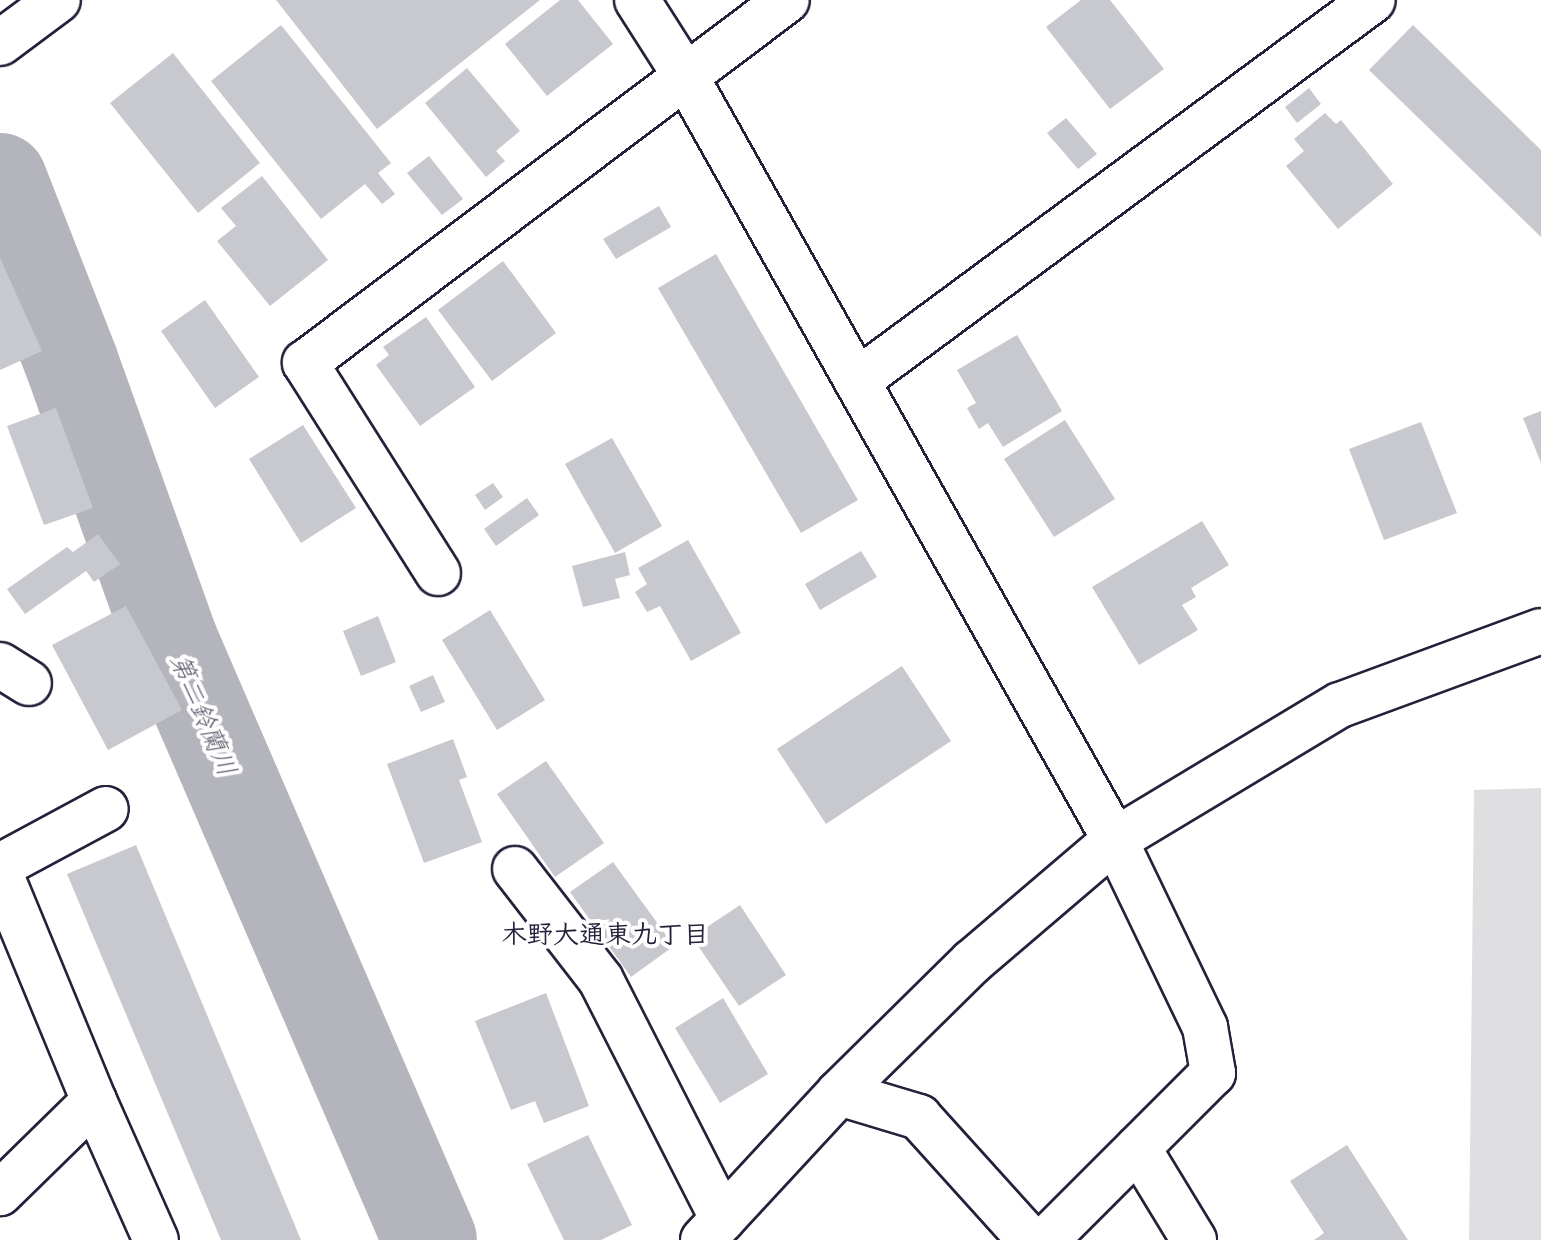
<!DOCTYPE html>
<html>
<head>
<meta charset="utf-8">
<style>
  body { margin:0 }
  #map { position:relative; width:1541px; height:1240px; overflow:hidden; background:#fff; font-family:Itim,"Klee One",sans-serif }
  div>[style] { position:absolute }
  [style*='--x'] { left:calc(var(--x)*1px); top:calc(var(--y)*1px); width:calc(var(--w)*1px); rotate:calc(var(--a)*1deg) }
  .green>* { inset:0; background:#dfdfe2 }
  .river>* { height:94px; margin:-47px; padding:0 47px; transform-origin:47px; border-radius:47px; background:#b4b4bc }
  .building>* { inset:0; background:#c8c8cf }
  .roads { filter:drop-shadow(2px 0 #22223b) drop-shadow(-2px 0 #22223b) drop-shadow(0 2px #22223b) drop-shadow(0 -2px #22223b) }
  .minor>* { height:44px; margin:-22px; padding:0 22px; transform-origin:22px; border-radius:22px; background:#fff }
  .highway>* { height:44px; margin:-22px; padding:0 22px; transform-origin:22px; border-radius:22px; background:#fff }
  span { translate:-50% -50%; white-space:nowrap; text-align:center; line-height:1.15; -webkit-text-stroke:8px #fff; paint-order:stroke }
  .water-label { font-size:26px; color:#5c5c6f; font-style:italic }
  .neighbourhood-label { font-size:26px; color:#22223b; font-weight:700 }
</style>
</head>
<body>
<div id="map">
  <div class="green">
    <div style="clip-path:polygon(1541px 788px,1541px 1240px,1469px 1240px,1474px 790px)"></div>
  </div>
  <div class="river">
    <div style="--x:0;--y:180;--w:198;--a:68.6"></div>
    <div style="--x:72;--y:364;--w:296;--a:70.3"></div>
    <div style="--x:172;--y:643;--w:650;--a:66.63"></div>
  </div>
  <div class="building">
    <div style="clip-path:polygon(276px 0,540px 0,377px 129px)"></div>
    <div style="clip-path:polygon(560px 0,578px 0,613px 44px,547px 96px,505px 44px)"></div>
    <div style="clip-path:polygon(1081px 0,1110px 0,1164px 69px,1110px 109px,1046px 27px)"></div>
    <div style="clip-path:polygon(281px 25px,391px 163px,378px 173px,395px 194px,382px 204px,365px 184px,321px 219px,211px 81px)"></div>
    <div style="clip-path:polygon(1413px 25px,1541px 150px,1541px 237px,1369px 70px)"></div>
    <div style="clip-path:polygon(173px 53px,260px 163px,198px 213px,110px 103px)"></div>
    <div style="clip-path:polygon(467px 68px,520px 131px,496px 151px,505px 161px,486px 177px,425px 103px)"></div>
    <div style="clip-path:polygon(1309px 88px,1321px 104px,1297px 123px,1285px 107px)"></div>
    <div style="clip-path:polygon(1325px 113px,1336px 124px,1341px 120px,1393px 184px,1338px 229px,1286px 166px,1304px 151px,1294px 139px)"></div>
    <div style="clip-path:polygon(1066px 118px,1097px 154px,1078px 169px,1047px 133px)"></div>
    <div style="clip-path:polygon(429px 156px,463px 199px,442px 215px,407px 173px)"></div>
    <div style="clip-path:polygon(262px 176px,328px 260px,270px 306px,217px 241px,236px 226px,221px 208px)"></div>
    <div style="clip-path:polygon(659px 206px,671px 227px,616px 259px,603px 239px)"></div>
    <div style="clip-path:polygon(716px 254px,858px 500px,801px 533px,658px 288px)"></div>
    <div style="clip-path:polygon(0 258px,42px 351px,0 370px)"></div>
    <div style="clip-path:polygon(503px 261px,556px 333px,492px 381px,438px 310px)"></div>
    <div style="clip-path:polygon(205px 300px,259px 377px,215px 408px,161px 331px)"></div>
    <div style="clip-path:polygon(426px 317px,475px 387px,420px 426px,376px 365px,389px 355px,383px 347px)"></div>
    <div style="clip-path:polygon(1017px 335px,1062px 411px,1003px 447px,988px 423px,979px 429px,967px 408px,976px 403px,957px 370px)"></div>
    <div style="clip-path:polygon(56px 408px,93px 508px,44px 525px,7px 426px)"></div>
    <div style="clip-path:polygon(1541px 411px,1541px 463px,1523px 418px)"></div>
    <div style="clip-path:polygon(1065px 420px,1115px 499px,1054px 537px,1004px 459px)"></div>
    <div style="clip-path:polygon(1421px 422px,1457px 513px,1384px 540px,1349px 449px)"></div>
    <div style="clip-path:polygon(303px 425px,356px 508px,301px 543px,249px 459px)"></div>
    <div style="clip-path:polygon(612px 438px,662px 526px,615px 553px,565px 464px)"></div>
    <div style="clip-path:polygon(493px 483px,503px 497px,485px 510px,475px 495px)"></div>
    <div style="clip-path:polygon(527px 498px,539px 515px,496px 546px,484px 529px)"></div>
    <div style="clip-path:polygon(1202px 521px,1229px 565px,1191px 588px,1196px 597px,1182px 605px,1198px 630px,1139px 665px,1092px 587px)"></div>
    <div style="clip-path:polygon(98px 534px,120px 564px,94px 582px,86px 571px,25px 614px,7px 589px,67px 547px,73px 552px)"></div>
    <div style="clip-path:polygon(688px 540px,741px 633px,691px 661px,660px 606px,647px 612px,635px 592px,647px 584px,638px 568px)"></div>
    <div style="clip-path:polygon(861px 551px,877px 577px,820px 610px,805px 584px)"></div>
    <div style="clip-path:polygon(625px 552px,630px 575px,615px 579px,620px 598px,583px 607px,572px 566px)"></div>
    <div style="clip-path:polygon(126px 606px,182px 710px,108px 750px,52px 645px)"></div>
    <div style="clip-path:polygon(490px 610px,545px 700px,497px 730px,442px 640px)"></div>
    <div style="clip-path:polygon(378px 616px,396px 662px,361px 676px,343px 631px)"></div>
    <div style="clip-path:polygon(902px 666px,951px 741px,826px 824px,777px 749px)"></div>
    <div style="clip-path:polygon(433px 675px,445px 702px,421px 712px,409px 686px)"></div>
    <div style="clip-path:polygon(453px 739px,467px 777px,459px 780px,482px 842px,424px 863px,387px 764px)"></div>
    <div style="clip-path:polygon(546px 761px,604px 843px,555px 877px,497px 794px)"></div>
    <div style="clip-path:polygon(136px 845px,301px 1240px,221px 1240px,67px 874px)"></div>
    <div style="clip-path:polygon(613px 862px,674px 946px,631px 977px,570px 892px)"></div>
    <div style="clip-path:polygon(740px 905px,786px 975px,739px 1006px,692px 937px)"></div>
    <div style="clip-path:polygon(546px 993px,589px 1106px,544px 1123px,535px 1101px,511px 1110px,475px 1021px)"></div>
    <div style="clip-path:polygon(723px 998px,768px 1074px,720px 1103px,675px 1028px)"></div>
    <div style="clip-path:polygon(588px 1135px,632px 1225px,601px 1240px,564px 1240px,527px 1164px)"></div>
    <div style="clip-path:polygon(1347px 1145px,1408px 1240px,1314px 1240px,1324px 1233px,1290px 1181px)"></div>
  </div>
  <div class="roads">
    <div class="minor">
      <div style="--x:637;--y:0;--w:91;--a:57.5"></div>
      <div style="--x:686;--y:77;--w:875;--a:60.65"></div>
      <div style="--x:1115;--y:840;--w:208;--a:64.3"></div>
      <div style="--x:1205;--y:1027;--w:47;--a:80.1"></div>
      <div style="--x:1213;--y:1073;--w:236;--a:135"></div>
      <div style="--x:857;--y:381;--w:641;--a:-36.44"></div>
      <div style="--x:438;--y:573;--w:249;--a:-122.3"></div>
      <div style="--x:305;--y:363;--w:603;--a:-36.98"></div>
      <div style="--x:0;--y:665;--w:34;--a:32"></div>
      <div style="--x:0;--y:866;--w:120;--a:-28.3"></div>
      <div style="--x:515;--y:869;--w:140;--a:52.2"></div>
      <div style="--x:601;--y:980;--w:268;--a:63"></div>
      <div style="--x:0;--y:873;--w:247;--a:67.6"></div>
      <div style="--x:94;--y:1101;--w:132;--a:135.6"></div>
      <div style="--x:839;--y:1093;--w:84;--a:16.7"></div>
      <div style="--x:919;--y:1117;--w:166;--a:47.9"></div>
      <div style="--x:94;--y:1101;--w:152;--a:66"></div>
      <div style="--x:1138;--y:1148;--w:108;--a:58.7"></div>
      <div style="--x:703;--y:1240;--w:200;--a:-47.2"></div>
      <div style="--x:839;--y:1093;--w:187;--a:-44.6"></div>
      <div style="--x:972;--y:962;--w:188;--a:-40.5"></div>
      <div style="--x:1115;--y:840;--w:262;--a:-31"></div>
      <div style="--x:1340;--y:705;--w:214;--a:-20.2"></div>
    </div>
    <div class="highway">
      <div style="--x:0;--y:43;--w:72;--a:-36.6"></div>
    </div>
  </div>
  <div class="water-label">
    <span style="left:203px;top:715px;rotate:67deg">第二鈴蘭川</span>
  </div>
  <div class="neighbourhood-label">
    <span style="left:605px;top:935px">木野大通東九丁目</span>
  </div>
</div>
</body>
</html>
